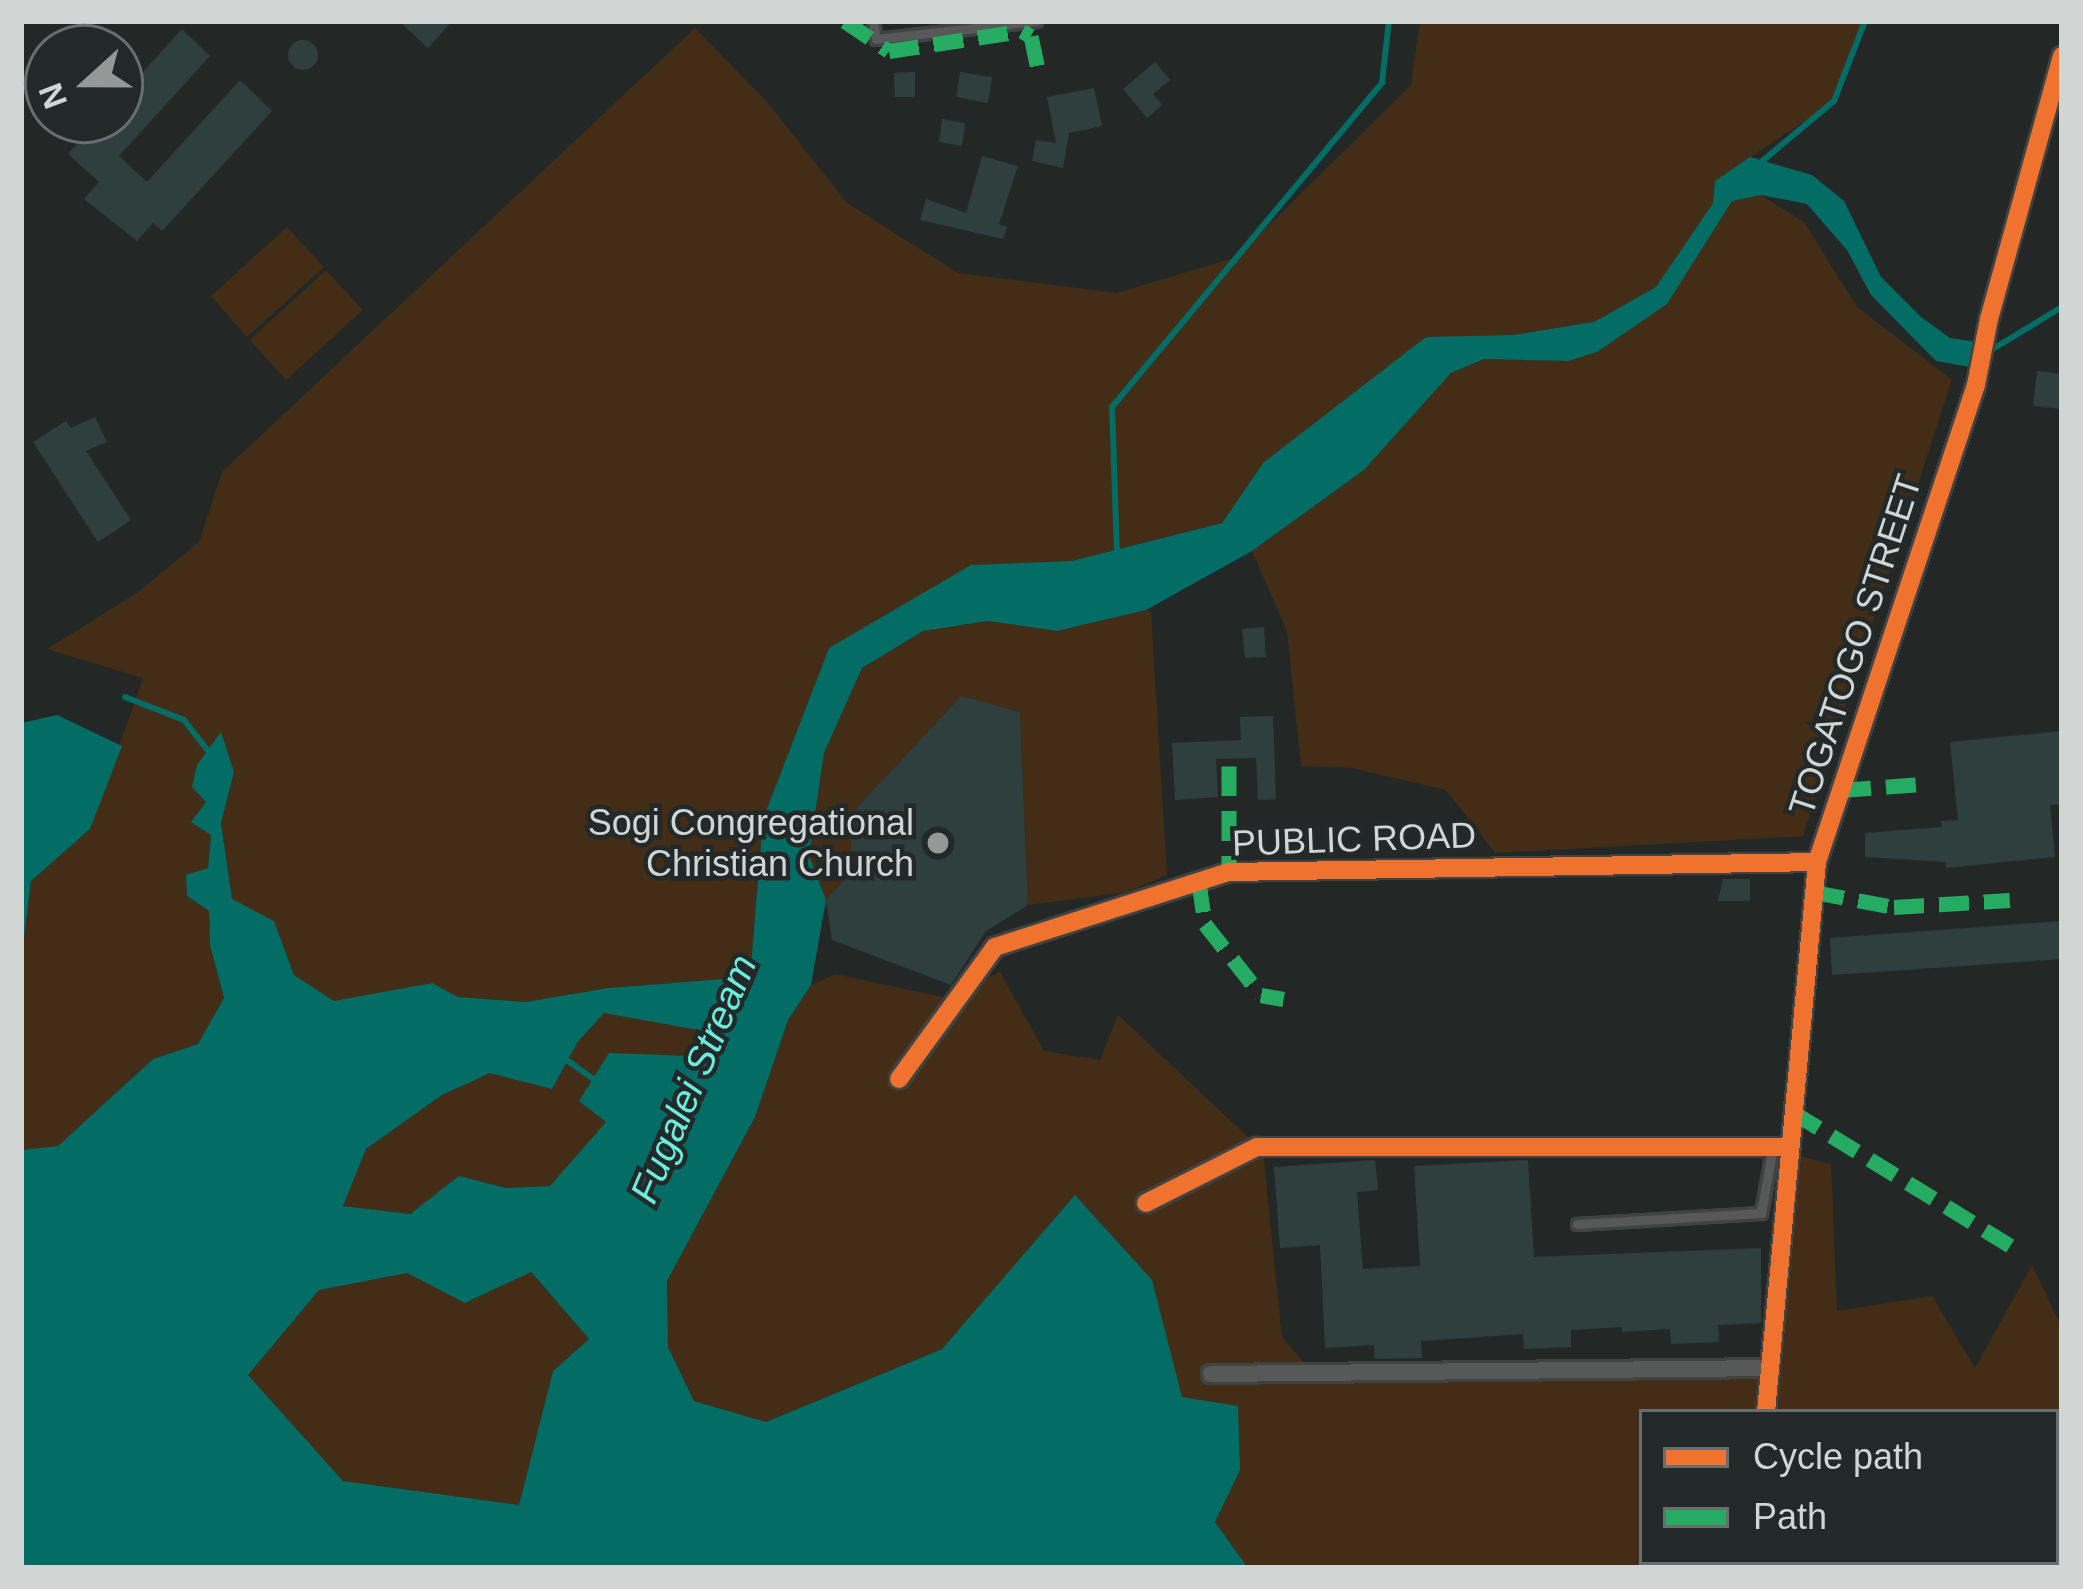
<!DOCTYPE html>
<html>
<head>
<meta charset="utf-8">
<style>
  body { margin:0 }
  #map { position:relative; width:2083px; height:1589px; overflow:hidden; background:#232827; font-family:Helvetica,sans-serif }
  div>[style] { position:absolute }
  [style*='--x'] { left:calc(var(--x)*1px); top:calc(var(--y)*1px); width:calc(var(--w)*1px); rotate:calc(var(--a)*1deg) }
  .green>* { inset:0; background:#432d16 }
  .water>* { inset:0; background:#036c64 }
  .stream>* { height:6px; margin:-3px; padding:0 3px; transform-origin:3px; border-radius:3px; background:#036c64 }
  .building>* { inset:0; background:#2f3f3d }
  .round { border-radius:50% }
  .roads { filter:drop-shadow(3px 0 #404342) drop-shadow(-3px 0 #404342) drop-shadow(0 3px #404342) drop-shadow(0 -3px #404342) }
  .lane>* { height:9px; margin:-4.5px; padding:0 4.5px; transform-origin:4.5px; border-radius:4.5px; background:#575858 }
  .street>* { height:16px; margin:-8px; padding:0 8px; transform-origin:8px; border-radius:8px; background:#575858 }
  .quiet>* { height:15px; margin-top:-7.5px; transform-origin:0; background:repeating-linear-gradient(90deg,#26ab63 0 30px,transparent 0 45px) }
  .cycleway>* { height:18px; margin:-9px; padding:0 9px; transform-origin:9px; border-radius:9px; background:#ef722f }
  .dots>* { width:33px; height:33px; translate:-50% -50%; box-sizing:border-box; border:6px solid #222928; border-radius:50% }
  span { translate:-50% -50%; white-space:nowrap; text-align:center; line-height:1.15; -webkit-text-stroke:9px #222928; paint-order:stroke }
  .street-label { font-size:36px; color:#d1d6d5 }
  .poi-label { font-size:36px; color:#d1d6d5 }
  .right { translate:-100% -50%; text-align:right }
  .water-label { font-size:39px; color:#6aedde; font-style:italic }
  .frame { position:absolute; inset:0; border:24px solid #d1d6d5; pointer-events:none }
  .legend { position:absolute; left:1639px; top:1409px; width:420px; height:156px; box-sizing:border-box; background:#222928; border:3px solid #686e6d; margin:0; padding:15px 21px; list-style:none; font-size:36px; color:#d1d6d5 }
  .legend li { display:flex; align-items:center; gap:24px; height:60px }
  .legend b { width:60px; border:3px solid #686e6d }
  .north { position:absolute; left:24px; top:24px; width:120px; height:120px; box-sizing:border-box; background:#222928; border:3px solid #686e6d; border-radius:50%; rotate:249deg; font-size:33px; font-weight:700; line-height:48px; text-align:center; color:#d1d6d5 }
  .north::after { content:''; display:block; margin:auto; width:42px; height:54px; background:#949998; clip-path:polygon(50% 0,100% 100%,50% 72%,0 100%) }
</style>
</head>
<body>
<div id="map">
  <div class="green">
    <div style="clip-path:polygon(1420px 21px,1865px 21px,1834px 101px,1715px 181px,1713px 203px,1656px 287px,1594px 322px,1513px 335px,1263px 463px,1222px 523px,1072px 561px,829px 648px,763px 819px,750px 977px,608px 988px,526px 1002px,458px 997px,432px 983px,334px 1002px,294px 975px,274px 921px,232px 900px,221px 823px,234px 772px,206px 802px,211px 834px,208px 869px,186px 875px,187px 896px,209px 911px,210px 945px,224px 998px,198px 1044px,153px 1059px,58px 1146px,21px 1150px,21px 962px,31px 881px,90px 829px,143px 678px,47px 649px,137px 593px,199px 542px,222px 472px,695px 28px,767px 102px,847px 203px,958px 273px,1117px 293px,1237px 257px,1411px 85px)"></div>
    <div style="clip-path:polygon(1761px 195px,1804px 222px,1857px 307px,1952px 380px,1803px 836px,1495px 853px,1446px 790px,1352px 768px,1301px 766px,1287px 631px,1252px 551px,1364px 470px,1451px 373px,1484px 359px,1568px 361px,1666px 304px,1732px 201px)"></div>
    <div style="clip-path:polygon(287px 227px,324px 267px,247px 337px,211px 296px)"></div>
    <div style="clip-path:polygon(326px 270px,363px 310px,286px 380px,250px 340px)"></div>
    <div style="clip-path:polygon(1146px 610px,1151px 612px,1167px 875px,1127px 892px,1028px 905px,1020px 712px,961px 696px,851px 814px,851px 872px,826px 900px,809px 856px,824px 753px,862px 668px,923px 631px,988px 621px,1057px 631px)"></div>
    <div style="clip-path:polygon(evenodd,1000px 972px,1044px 1051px,1100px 1060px,1118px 1015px,1263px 1151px,1282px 1337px,1307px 1366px,1766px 1364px,1784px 1152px,1831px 1164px,1837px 1311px,1932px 1296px,1975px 1368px,2032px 1265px,2062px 1328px,2062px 1568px,1248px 1568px,1215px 1522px,1240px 1470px,1182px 1397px,1076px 1196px,942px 1349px,765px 1422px,694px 1401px,668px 1347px,667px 1281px,755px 1117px,788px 1020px,811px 985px,835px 974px,947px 998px,1000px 972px,1642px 1412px,2056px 1412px,2056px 1562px,1642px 1562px,1642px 1412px)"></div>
    <div style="clip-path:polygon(604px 1013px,710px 1031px,691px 1056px,607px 1122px,550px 1186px,506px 1188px,459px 1176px,410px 1214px,342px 1206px,365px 1150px,442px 1095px,490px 1073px,552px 1089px,577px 1043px)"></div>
    <div style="clip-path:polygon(530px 1272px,589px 1339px,553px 1371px,519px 1505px,343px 1481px,247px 1375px,319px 1290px,407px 1273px,465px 1303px)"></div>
  </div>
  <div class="water">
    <div style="clip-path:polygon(evenodd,1750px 157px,1812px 175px,1844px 201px,1881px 277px,1921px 317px,1950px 338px,1990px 344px,1986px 370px,1936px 361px,1871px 295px,1847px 250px,1807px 204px,1761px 195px,1732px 201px,1667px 304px,1597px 352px,1568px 361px,1484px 359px,1451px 373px,1364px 470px,1252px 551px,1146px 610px,1057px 631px,988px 621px,923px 631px,862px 668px,824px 753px,809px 855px,826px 900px,811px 985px,788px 1020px,755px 1117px,667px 1281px,668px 1347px,694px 1401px,766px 1422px,942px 1349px,1075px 1195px,1152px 1280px,1182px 1397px,1238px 1406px,1240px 1470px,1215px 1522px,1248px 1568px,21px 1568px,21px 1150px,58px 1146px,153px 1059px,198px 1044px,224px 998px,210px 945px,209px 911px,187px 896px,186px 875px,208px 868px,211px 835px,191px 822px,206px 802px,192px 787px,197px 765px,221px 732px,234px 772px,221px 823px,232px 899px,274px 921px,294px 975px,334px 1001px,432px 983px,458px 997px,526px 1002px,608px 988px,750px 977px,763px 819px,829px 648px,971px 565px,1072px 561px,1222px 523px,1263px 463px,1426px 337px,1513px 335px,1594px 322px,1656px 287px,1713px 203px,1715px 181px,1750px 157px,604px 1013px,709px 1032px,690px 1056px,609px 1053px,579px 1101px,606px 1122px,550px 1186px,506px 1188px,459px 1176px,410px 1214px,343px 1206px,366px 1149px,442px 1095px,490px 1073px,552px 1089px,577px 1043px,604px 1013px,1750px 157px,531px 1272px,589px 1339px,553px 1371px,519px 1505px,343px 1481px,248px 1375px,319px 1290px,407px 1273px,465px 1303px,531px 1272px)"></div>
    <div style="clip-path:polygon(57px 715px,122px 746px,90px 829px,31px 881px,21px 962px,21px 723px)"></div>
  </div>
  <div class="stream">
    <div style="--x:1760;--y:163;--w:97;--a:-40"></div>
    <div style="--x:1834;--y:101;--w:86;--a:-68.8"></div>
    <div style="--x:1988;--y:352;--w:87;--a:-31.3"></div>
    <div style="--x:1117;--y:555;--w:148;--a:-91.9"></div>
    <div style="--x:1112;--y:407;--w:422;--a:-50.2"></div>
    <div style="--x:1382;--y:83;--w:62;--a:-83.6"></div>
    <div style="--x:125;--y:697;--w:63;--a:21.3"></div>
    <div style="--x:184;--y:720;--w:47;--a:51.9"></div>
    <div style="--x:561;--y:1056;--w:47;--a:35.4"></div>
  </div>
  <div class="building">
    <div style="clip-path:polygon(399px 21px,452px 21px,428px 48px)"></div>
    <div style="clip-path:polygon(182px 29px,210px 56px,119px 156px,147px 182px,240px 80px,272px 111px,162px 231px,153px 223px,137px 241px,84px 199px,99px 182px,68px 154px,99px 120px,120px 120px,120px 97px)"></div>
    <div class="round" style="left:288px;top:40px;width:30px;height:30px"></div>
    <div style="clip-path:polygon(1155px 62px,1170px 80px,1153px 94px,1162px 105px,1147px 118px,1123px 89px)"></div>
    <div style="clip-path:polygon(915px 72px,915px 97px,895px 97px,894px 73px)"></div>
    <div style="clip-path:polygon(960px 72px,992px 77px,988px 103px,956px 97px)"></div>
    <div style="clip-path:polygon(1094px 88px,1102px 126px,1069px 133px,1063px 168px,1032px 161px,1036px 140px,1056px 143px,1047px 97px)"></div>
    <div style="clip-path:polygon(942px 119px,965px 123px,962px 146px,939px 142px)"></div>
    <div style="clip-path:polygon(982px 156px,1018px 166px,999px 224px,1007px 227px,1003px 239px,920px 220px,926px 199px,966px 213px)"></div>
    <div style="clip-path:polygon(2037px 371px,2062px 374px,2062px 409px,2033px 406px)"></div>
    <div style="clip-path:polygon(95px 417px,107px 442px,86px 451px,131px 520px,98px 542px,33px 442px,66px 421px,71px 428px)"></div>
    <div style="clip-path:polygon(1264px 627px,1266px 657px,1245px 658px,1242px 629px)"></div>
    <div style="clip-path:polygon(961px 696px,1020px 712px,1028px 905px,986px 931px,951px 985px,832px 940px,826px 900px,851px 872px,851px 814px)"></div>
    <div style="clip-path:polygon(1273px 716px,1276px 799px,1258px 800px,1256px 758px,1216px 759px,1218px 797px,1175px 800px,1172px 743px,1241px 740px,1240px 717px)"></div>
    <div style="clip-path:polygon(2062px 731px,2062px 804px,2050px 805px,2055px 857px,1946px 868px,1946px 862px,1865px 857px,1865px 833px,1942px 827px,1941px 821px,1958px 820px,1950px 742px)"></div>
    <div style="clip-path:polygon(1723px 879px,1750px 879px,1750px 901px,1718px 901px)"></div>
    <div style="clip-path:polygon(2062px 921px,2062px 959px,1832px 975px,1830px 938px)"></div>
    <div style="clip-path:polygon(1375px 1160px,1378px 1190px,1357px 1192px,1363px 1269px,1420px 1266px,1414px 1166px,1528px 1160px,1534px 1257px,1761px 1248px,1761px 1323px,1718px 1325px,1719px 1342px,1671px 1344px,1670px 1329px,1622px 1332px,1622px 1327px,1571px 1330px,1571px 1347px,1524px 1349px,1523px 1334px,1421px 1341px,1422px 1358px,1375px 1359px,1374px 1345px,1325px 1348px,1320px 1245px,1280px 1248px,1274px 1167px)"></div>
  </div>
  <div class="roads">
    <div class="lane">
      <div style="--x:873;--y:21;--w:18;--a:81"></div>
      <div style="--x:876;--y:39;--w:161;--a:-6.4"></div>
      <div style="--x:1577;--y:1224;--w:184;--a:-3.4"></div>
      <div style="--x:1761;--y:1213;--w:67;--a:-79.7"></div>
    </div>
    <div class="street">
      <div style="--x:899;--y:1079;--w:163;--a:-54"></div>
      <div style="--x:995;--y:947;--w:246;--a:-17.8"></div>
      <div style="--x:1229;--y:872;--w:588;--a:-0.97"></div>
      <div style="--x:1146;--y:1203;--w:124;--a:-26.8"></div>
      <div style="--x:1257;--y:1147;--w:533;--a:0"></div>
      <div style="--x:1211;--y:1374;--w:559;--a:-0.61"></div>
      <div style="--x:1766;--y:1412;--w:552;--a:-84.7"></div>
      <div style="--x:1817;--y:862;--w:503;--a:-71.57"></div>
      <div style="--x:1976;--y:385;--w:67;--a:-78.9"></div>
      <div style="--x:1989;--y:319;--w:273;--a:-74.5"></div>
      <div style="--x:1750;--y:1568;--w:6;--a:-81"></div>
    </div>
  </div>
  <div class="quiet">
    <div style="--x:845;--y:21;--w:53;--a:34.3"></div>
    <div style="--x:889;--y:51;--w:134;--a:-8.6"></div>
    <div style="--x:1022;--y:31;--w:10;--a:29"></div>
    <div style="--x:1031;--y:36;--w:34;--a:78"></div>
    <div style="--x:1229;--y:766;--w:106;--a:90"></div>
    <div style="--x:1841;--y:790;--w:81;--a:-4.2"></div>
    <div style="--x:1199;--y:882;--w:42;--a:81.9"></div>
    <div style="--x:1205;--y:924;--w:90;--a:51.7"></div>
    <div style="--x:1261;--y:995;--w:23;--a:10"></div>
    <div style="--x:1814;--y:892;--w:81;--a:10.6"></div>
    <div style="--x:1894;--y:907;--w:116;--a:-3.5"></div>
    <div style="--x:1793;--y:1112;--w:269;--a:31.6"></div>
  </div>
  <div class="cycleway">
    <div style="--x:899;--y:1079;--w:163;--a:-54"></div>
    <div style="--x:995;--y:947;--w:246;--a:-17.8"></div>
    <div style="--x:1229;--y:872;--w:588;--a:-0.97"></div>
    <div style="--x:1146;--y:1203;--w:124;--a:-26.8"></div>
    <div style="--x:1257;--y:1147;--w:533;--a:0"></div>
    <div style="--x:1766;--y:1412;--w:552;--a:-84.7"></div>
    <div style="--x:1817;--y:862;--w:503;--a:-71.57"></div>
    <div style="--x:1976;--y:385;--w:67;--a:-78.9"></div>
    <div style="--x:1989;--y:319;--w:273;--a:-74.5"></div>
  </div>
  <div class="dots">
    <div style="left:938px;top:843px;background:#949998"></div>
  </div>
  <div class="street-label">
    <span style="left:1855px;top:645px;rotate:-72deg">TOGATOGO STREET</span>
    <span style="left:1354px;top:839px;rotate:-2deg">PUBLIC ROAD</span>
  </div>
  <div class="poi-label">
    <span class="right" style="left:914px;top:843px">Sogi Congregational<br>Christian Church</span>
  </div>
  <div class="water-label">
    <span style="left:694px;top:1079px;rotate:-67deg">Fugalei Stream</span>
  </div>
  <div class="frame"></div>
  <ul class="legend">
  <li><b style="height:15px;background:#ef722f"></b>Cycle path</li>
  <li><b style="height:15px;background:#26ab63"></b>Path</li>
  </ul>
  <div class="north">N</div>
</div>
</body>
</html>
